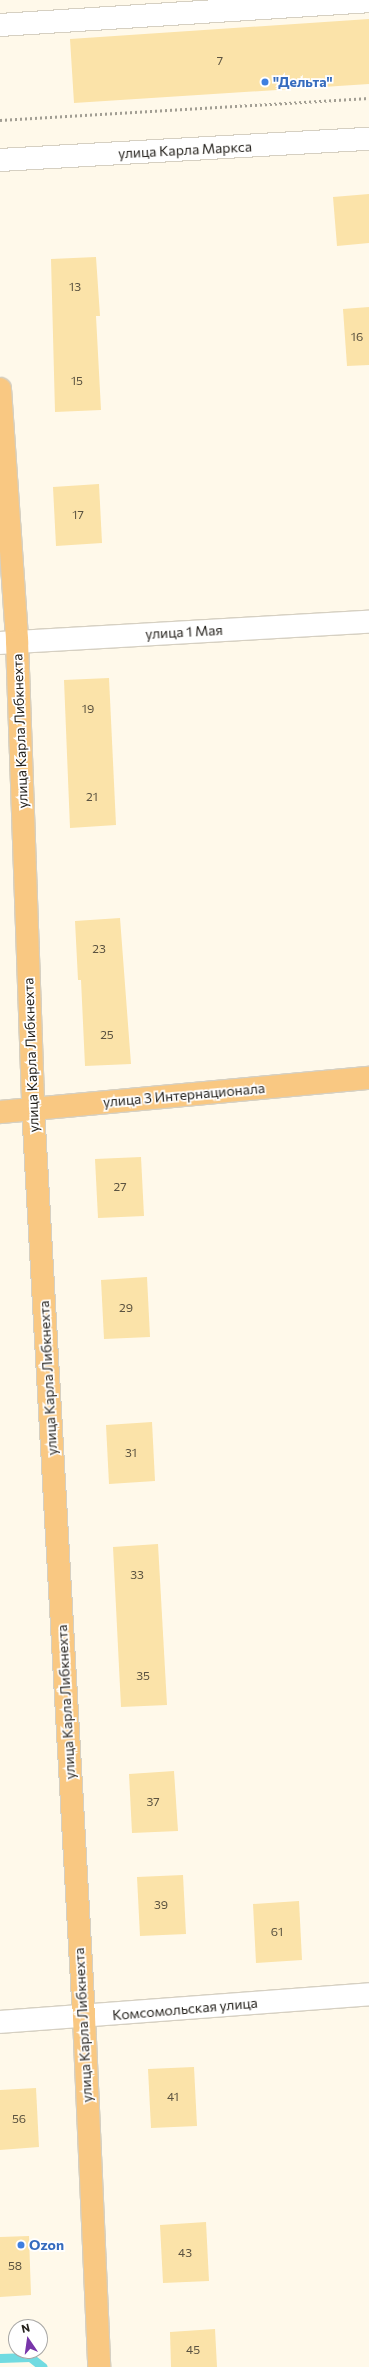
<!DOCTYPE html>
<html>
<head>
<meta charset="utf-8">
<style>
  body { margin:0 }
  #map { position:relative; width:369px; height:2367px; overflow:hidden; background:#fff9ea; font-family:Commissioner,sans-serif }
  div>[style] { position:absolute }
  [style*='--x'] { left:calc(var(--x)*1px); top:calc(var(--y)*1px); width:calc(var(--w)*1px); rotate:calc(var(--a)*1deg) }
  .stream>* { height:9px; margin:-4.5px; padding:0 4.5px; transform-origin:4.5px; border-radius:4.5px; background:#71dbe1 }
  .building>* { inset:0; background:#fbe3a9 }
  .path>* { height:2.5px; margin-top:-1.25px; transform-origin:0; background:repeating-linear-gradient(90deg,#a29e93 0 2px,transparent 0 5px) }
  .roads { filter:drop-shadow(1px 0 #d6d0c2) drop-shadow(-1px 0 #d6d0c2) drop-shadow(0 1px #d6d0c2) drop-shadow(0 -1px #d6d0c2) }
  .minor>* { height:22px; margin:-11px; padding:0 11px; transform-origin:11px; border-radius:11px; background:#fff }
  .major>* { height:22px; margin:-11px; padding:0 11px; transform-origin:11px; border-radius:11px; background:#f9c882 }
  .dots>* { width:11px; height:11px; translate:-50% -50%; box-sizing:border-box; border:2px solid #fff; border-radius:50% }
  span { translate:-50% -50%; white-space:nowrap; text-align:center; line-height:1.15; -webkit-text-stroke:3.5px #fff; paint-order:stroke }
  .number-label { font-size:12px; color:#5b5341 }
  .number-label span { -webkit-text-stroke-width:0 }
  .shop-label { font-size:14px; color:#366cbe; font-weight:700 }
  .left { translate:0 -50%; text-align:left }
  .street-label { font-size:14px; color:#26231e }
  .north { position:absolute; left:8px; top:2319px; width:40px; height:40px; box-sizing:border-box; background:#fff; border:1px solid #a8a7a5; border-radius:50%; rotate:347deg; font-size:11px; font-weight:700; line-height:16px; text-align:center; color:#26231e }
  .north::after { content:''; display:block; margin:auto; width:14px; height:18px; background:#7835a9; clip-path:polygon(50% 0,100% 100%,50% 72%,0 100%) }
</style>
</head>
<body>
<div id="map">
  <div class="stream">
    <div style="--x:0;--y:2358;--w:30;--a:-2"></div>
    <div style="--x:30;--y:2357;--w:16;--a:38"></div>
  </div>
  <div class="building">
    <div style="clip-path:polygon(369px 19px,369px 84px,74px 103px,70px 39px)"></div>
    <div style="clip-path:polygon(369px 194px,369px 243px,337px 246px,333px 197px)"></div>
    <div style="clip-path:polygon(96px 257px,100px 316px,96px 316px,101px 410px,55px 412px,51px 259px)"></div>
    <div style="clip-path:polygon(369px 307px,369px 365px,347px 366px,343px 309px)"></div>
    <div style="clip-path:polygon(99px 484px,102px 543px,56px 546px,53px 487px)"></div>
    <div style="clip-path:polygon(109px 678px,116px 825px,70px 828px,64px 680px)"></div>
    <div style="clip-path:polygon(120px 918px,131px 1064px,85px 1066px,81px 980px,78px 980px,75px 921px)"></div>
    <div style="clip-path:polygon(141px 1157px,144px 1216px,98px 1218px,95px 1159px)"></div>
    <div style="clip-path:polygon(147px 1277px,150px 1337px,104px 1339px,101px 1280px)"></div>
    <div style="clip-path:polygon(152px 1422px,155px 1481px,109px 1484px,106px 1425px)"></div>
    <div style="clip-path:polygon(158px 1544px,167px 1705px,121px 1707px,113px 1547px)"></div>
    <div style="clip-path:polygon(174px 1771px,178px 1831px,132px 1833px,129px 1774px)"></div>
    <div style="clip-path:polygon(183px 1875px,186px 1934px,140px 1936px,137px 1877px)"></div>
    <div style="clip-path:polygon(299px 1901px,302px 1960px,256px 1963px,253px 1904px)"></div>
    <div style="clip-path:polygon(194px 2067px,197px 2126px,151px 2128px,148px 2069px)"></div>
    <div style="clip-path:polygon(36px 2088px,39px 2147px,0 2150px,0 2090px)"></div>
    <div style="clip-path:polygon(206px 2222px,209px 2281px,163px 2283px,160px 2225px)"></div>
    <div style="clip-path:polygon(29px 2236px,31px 2295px,0 2297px,0 2237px)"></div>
    <div style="clip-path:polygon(215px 2329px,217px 2367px,171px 2367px,170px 2332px)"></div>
  </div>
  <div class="path">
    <div style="--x:0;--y:120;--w:370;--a:-3.4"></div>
  </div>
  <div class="roads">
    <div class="minor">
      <div style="--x:0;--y:25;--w:370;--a:-3.7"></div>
      <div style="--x:0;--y:160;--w:370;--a:-3.3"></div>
      <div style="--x:0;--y:643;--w:370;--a:-3.3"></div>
      <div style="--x:0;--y:2022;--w:370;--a:-4.3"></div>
    </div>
    <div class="major">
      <div style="--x:0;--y:389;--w:253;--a:86.1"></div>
      <div style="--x:17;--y:641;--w:467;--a:88"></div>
      <div style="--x:33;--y:1108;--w:910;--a:86.79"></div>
      <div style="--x:84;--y:2017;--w:350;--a:87.5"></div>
      <div style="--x:0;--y:1112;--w:371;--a:-5.3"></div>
    </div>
  </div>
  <div class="dots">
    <div style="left:265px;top:82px;background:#3f7fe0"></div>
    <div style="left:21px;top:2245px;background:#3f7fe0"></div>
  </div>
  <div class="number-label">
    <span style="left:220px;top:61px">7</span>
    <span style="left:75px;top:287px">13</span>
    <span style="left:357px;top:337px">16</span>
    <span style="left:77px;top:381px">15</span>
    <span style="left:78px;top:515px">17</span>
    <span style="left:88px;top:709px">19</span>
    <span style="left:92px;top:797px">21</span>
    <span style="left:99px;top:949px">23</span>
    <span style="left:107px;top:1035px">25</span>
    <span style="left:120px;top:1187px">27</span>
    <span style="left:126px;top:1308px">29</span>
    <span style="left:131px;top:1453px">31</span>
    <span style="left:137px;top:1575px">33</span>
    <span style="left:143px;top:1676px">35</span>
    <span style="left:153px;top:1802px">37</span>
    <span style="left:161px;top:1905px">39</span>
    <span style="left:277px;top:1932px">61</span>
    <span style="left:173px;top:2097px">41</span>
    <span style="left:19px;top:2119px">56</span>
    <span style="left:185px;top:2253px">43</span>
    <span style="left:15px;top:2266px">58</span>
    <span style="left:193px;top:2350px">45</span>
  </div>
  <div class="shop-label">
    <span class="left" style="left:273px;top:82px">"Дельта"</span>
    <span class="left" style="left:29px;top:2245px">Ozon</span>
  </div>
  <div class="street-label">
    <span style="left:185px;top:150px;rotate:-3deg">улица Карла Маркса</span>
    <span style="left:184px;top:632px;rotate:-3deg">улица 1 Мая</span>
    <span style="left:20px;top:731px;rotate:-92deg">улица Карла Либкнехта</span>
    <span style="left:31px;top:1055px;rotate:-92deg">улица Карла Либкнехта</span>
    <span style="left:184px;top:1095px;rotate:-5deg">улица 3 Интернационала</span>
    <span style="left:48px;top:1378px;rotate:-93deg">улица Карла Либкнехта</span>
    <span style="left:66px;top:1702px;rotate:-93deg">улица Карла Либкнехта</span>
    <span style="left:185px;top:2009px;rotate:-5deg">Комсомольская улица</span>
    <span style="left:83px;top:2025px;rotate:-93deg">улица Карла Либкнехта</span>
  </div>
  <div class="north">N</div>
</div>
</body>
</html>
